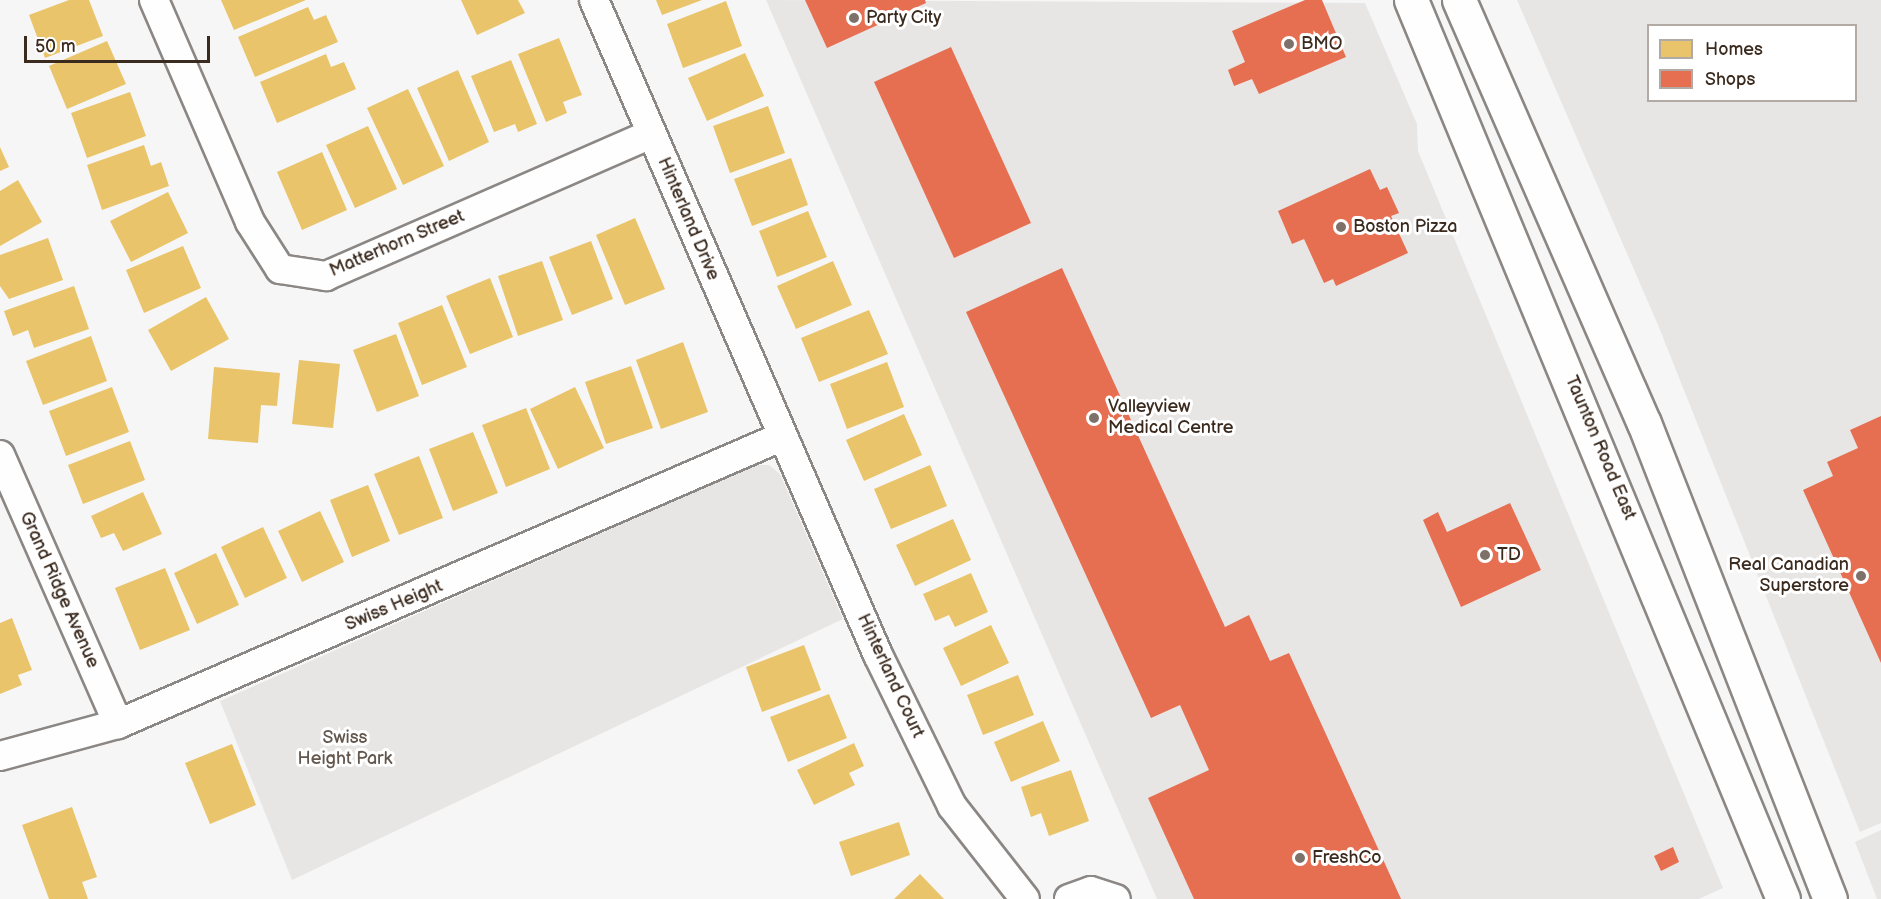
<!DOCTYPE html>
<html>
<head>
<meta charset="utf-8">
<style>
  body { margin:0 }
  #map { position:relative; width:1881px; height:899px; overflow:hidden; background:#f7f6f6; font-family:"Balsamiq Sans",sans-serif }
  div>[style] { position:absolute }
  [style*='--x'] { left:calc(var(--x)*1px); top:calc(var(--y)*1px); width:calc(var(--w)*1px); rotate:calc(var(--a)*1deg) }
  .built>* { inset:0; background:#e8e6e5 }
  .green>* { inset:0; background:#e8e6e4 }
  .homes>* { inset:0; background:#e9c46a }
  .shops>* { inset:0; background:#e76f51 }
  .roads { filter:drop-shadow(2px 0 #8b8784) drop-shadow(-2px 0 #8b8784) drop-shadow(0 2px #8b8784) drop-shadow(0 -2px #8b8784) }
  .minor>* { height:28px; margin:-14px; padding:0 14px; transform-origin:14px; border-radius:14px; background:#fefefe }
  .major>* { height:33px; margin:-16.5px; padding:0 16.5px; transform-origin:16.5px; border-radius:16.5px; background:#fefefe }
  .dots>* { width:16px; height:16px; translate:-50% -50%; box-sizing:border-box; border:3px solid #fff; border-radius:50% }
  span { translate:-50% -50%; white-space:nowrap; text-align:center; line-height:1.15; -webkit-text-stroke:6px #fff; paint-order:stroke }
  .poi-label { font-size:18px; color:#3b2a1e }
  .left { translate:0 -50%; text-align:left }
  .right { translate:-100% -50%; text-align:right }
  .street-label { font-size:18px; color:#3b2a1e }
  .park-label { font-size:18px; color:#63564c }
  .legend { position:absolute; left:1647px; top:24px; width:210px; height:78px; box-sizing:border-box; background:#fff; border:2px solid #b1aaa5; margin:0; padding:8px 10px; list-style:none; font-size:18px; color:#3b2a1e }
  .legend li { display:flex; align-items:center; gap:12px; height:30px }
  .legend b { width:30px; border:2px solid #b1aaa5 }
  .scale { position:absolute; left:24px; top:36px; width:186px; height:27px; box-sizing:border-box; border:3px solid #3b2a1e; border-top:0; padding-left:8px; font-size:18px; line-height:21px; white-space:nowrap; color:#3b2a1e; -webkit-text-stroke:4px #fff; paint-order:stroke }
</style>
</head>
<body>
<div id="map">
  <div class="built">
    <div style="clip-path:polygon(766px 0,1365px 3px,1417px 124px,1418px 151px,1723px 888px,1699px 899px,1157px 899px)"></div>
    <div style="clip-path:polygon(evenodd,1517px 0,1881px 0,1881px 823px,1860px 832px,1658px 325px,1517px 0,1648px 26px,1856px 26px,1856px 100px,1648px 100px,1648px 26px)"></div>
  </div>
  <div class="green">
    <div style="clip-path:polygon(1862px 360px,1862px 373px,1837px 385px,1829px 381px,1832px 372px)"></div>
    <div style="clip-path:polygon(1797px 388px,1805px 389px,1804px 400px,1771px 410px,1771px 399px)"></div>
    <div style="clip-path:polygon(756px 465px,769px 465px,780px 474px,843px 619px,292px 880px,220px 701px)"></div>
    <div style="clip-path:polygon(1881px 830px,1881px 899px,1877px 899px,1855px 842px)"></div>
  </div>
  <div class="homes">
    <div style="clip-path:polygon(69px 0,89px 0,103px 36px,45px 58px,29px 15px)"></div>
    <div style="clip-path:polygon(221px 0,306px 0,234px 30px)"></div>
    <div style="clip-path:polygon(461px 0,518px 0,525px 13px,477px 35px)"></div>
    <div style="clip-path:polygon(656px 0,702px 0,662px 15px)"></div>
    <div style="clip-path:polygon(726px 1px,742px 46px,683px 68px,667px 24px)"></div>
    <div style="clip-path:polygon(308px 7px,314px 20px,326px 15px,338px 42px,255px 77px,238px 37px)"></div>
    <div style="clip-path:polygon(559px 38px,582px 95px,563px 102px,567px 113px,546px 122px,518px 54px)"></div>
    <div style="clip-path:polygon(107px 41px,126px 84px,67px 109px,49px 66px)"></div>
    <div style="clip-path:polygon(745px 53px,764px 96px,707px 121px,688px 78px)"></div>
    <div style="clip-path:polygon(326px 54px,331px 67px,344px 62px,356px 89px,277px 123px,260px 82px)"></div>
    <div style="clip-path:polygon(511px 60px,537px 124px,518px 132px,515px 124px,494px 132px,471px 76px)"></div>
    <div style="clip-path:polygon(458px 70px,489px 142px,449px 161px,417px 88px)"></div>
    <div style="clip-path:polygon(408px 89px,444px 166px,403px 185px,367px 108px)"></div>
    <div style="clip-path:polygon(130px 92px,146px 136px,87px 158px,71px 113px)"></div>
    <div style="clip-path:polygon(768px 106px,785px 153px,730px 173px,713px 126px)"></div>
    <div style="clip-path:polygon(368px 126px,397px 189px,355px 208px,326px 145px)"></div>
    <div style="clip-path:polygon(144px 145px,151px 166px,161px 162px,169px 186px,102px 210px,87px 165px)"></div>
    <div style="clip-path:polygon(0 147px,9px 167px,0 171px)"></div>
    <div style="clip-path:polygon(322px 152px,347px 210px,302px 230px,277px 172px)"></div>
    <div style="clip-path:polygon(791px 158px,808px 205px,752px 226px,734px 179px)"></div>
    <div style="clip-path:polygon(18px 180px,42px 222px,0 246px,0 191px)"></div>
    <div style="clip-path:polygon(168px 192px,188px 233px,131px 262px,110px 221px)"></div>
    <div style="clip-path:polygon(808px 211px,827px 257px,777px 277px,759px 231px)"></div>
    <div style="clip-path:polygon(635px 218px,665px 289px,625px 305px,596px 235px)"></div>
    <div style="clip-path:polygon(48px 238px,63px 280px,9px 299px,0 286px,0 255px)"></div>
    <div style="clip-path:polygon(591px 241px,613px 299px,572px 315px,549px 257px)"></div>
    <div style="clip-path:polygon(183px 246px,201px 288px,144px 313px,126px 270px)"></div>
    <div style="clip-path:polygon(542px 261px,563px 320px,518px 336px,498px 276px)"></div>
    <div style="clip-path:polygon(833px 261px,852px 305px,796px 329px,777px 286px)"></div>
    <div style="clip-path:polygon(490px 278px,513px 337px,470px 354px,446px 296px)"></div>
    <div style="clip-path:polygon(74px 286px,89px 329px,34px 348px,28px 330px,13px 336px,4px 311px)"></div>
    <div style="clip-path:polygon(206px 297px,229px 339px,171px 371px,148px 330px)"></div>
    <div style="clip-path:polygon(442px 305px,467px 367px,422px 385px,398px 323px)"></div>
    <div style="clip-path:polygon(869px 310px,888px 354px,819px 382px,801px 338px)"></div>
    <div style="clip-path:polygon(396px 334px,419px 396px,377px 412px,353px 350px)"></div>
    <div style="clip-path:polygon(91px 336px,107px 381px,43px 405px,26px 361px)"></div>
    <div style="clip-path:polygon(683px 342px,708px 412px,661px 429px,636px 360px)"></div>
    <div style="clip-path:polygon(299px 360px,340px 364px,333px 428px,292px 424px)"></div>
    <div style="clip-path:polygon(887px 362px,904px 407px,847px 429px,830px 384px)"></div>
    <div style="clip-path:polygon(631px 366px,653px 428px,606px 444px,585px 382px)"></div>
    <div style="clip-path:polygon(214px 367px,280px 373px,277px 406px,261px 405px,258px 443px,208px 439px)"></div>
    <div style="clip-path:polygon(112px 387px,129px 432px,66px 456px,49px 411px)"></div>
    <div style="clip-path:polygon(575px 387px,604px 448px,558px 469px,530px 409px)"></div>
    <div style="clip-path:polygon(526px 408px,550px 469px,506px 487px,482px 425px)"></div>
    <div style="clip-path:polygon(904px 414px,922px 455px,864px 481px,846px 440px)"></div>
    <div style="clip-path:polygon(473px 432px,498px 493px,453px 511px,429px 449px)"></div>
    <div style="clip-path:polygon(130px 441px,145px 480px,83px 504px,68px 465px)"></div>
    <div style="clip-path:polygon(419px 456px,443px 518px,399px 535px,374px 474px)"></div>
    <div style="clip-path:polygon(930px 465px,947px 506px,891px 529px,874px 489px)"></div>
    <div style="clip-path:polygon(368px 485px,390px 541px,352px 557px,330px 500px)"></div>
    <div style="clip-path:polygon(143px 492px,162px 534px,123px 551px,114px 533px,101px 538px,91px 516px)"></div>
    <div style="clip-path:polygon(320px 511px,344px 562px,302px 582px,278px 531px)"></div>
    <div style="clip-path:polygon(953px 519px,971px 560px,915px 586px,896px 545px)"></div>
    <div style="clip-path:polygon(263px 527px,287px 578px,245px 598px,221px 547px)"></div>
    <div style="clip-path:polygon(216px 553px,239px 605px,197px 624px,174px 573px)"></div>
    <div style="clip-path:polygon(165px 568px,190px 630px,140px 650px,115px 588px)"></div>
    <div style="clip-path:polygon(971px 573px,988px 612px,955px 627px,949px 615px,935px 621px,923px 594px)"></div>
    <div style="clip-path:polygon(12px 618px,32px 670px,18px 675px,22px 685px,0 694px,0 623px)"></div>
    <div style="clip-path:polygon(991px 625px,1009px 663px,961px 686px,943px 648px)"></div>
    <div style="clip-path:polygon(804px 645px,821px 690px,762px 712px,746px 667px)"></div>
    <div style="clip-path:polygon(1018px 675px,1034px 715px,983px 735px,967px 695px)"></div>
    <div style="clip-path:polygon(829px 694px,847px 738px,788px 762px,770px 717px)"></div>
    <div style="clip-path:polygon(1043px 721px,1060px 761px,1011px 782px,994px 742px)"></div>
    <div style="clip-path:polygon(854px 743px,864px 766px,849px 773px,855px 785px,814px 805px,797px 770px)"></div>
    <div style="clip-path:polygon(232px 744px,256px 805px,210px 824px,185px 763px)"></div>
    <div style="clip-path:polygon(1071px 770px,1089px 821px,1049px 836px,1041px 813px,1031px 817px,1021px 787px)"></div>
    <div style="clip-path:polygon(72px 807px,97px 877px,82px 882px,88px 899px,49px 899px,22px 825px)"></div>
    <div style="clip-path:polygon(899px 822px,910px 855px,851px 876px,839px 842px)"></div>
    <div style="clip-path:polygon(920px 874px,944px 899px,894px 899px)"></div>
  </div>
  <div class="shops">
    <div style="clip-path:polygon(805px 0,925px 0,926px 3px,827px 48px)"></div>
    <div style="clip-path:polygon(1305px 0,1322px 0,1346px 57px,1259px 94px,1252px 79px,1234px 86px,1228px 70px,1245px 62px,1232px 31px)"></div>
    <div style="clip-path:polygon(951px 47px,1031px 223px,954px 258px,874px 82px)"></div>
    <div style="clip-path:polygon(1370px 169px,1380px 190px,1387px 187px,1399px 213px,1391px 216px,1408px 253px,1336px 286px,1333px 279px,1324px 283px,1304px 239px,1292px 244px,1278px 211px)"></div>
    <div style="clip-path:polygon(1062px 268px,1225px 627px,1249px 615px,1270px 661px,1289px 653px,1401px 899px,1194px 899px,1148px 798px,1209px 770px,1180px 705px,1151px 718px,966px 312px)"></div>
    <div style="clip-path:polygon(1881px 416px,1881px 663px,1803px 490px,1833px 476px,1827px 462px,1858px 448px,1850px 430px)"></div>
    <div style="clip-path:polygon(1510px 503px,1541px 570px,1461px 607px,1423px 520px,1438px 512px,1447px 532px)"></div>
    <div style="clip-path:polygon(1673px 847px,1679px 862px,1661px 871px,1654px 856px)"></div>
  </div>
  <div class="roads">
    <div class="minor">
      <div style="--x:154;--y:0;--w:242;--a:66.6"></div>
      <div style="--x:250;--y:222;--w:56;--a:57.4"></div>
      <div style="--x:280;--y:269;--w:47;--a:8.7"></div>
      <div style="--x:326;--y:276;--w:355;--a:-23.6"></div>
      <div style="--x:594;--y:0;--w:714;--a:66.56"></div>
      <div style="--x:878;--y:655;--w:168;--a:63.9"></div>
      <div style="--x:952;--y:806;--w:118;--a:51.9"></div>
      <div style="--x:0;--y:455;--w:294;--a:66.3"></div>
      <div style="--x:0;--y:756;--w:122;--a:-15.2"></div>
      <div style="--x:118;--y:724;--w:722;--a:-23.41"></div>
      <div style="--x:1069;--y:899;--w:23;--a:-20"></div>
      <div style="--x:1091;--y:891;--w:26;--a:18"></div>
    </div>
    <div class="major">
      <div style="--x:1411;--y:0;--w:973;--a:67.52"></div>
      <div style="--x:1459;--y:0;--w:462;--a:66.4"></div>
      <div style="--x:1644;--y:423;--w:511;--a:68.66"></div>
    </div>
  </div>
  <div class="dots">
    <div style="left:854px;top:18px;background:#7d716a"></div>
    <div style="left:1289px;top:44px;background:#7d716a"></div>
    <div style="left:1341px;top:227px;background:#7d716a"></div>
    <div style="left:1094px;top:418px;background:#7d716a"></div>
    <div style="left:1485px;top:555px;background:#7d716a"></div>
    <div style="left:1861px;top:576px;background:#7d716a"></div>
    <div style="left:1300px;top:858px;background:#7d716a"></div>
  </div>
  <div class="poi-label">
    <span class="left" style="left:866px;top:18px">Party City</span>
    <span class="left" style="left:1301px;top:44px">BMO</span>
    <span class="left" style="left:1353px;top:227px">Boston Pizza</span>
    <span class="left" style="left:1108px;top:418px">Valleyview<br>Medical Centre</span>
    <span class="left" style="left:1497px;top:555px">TD</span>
    <span class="right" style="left:1849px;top:576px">Real Canadian<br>Superstore</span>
    <span class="left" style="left:1312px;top:858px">FreshCo</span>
  </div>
  <div class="street-label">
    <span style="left:688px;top:219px;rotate:67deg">Hinterland Drive</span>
    <span style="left:397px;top:244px;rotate:-23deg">Matterhorn Street</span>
    <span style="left:1600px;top:448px;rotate:67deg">Taunton Road East</span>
    <span style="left:59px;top:590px;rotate:66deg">Grand Ridge Avenue</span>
    <span style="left:394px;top:606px;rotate:-23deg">Swiss Height</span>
    <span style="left:890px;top:676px;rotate:65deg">Hinterland Court</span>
  </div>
  <div class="park-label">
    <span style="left:345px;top:749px">Swiss<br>Height Park</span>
  </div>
  <ul class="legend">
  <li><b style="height:16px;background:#e9c46a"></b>Homes</li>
  <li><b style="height:16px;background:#e76f51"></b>Shops</li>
  </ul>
  <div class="scale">50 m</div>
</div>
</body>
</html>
